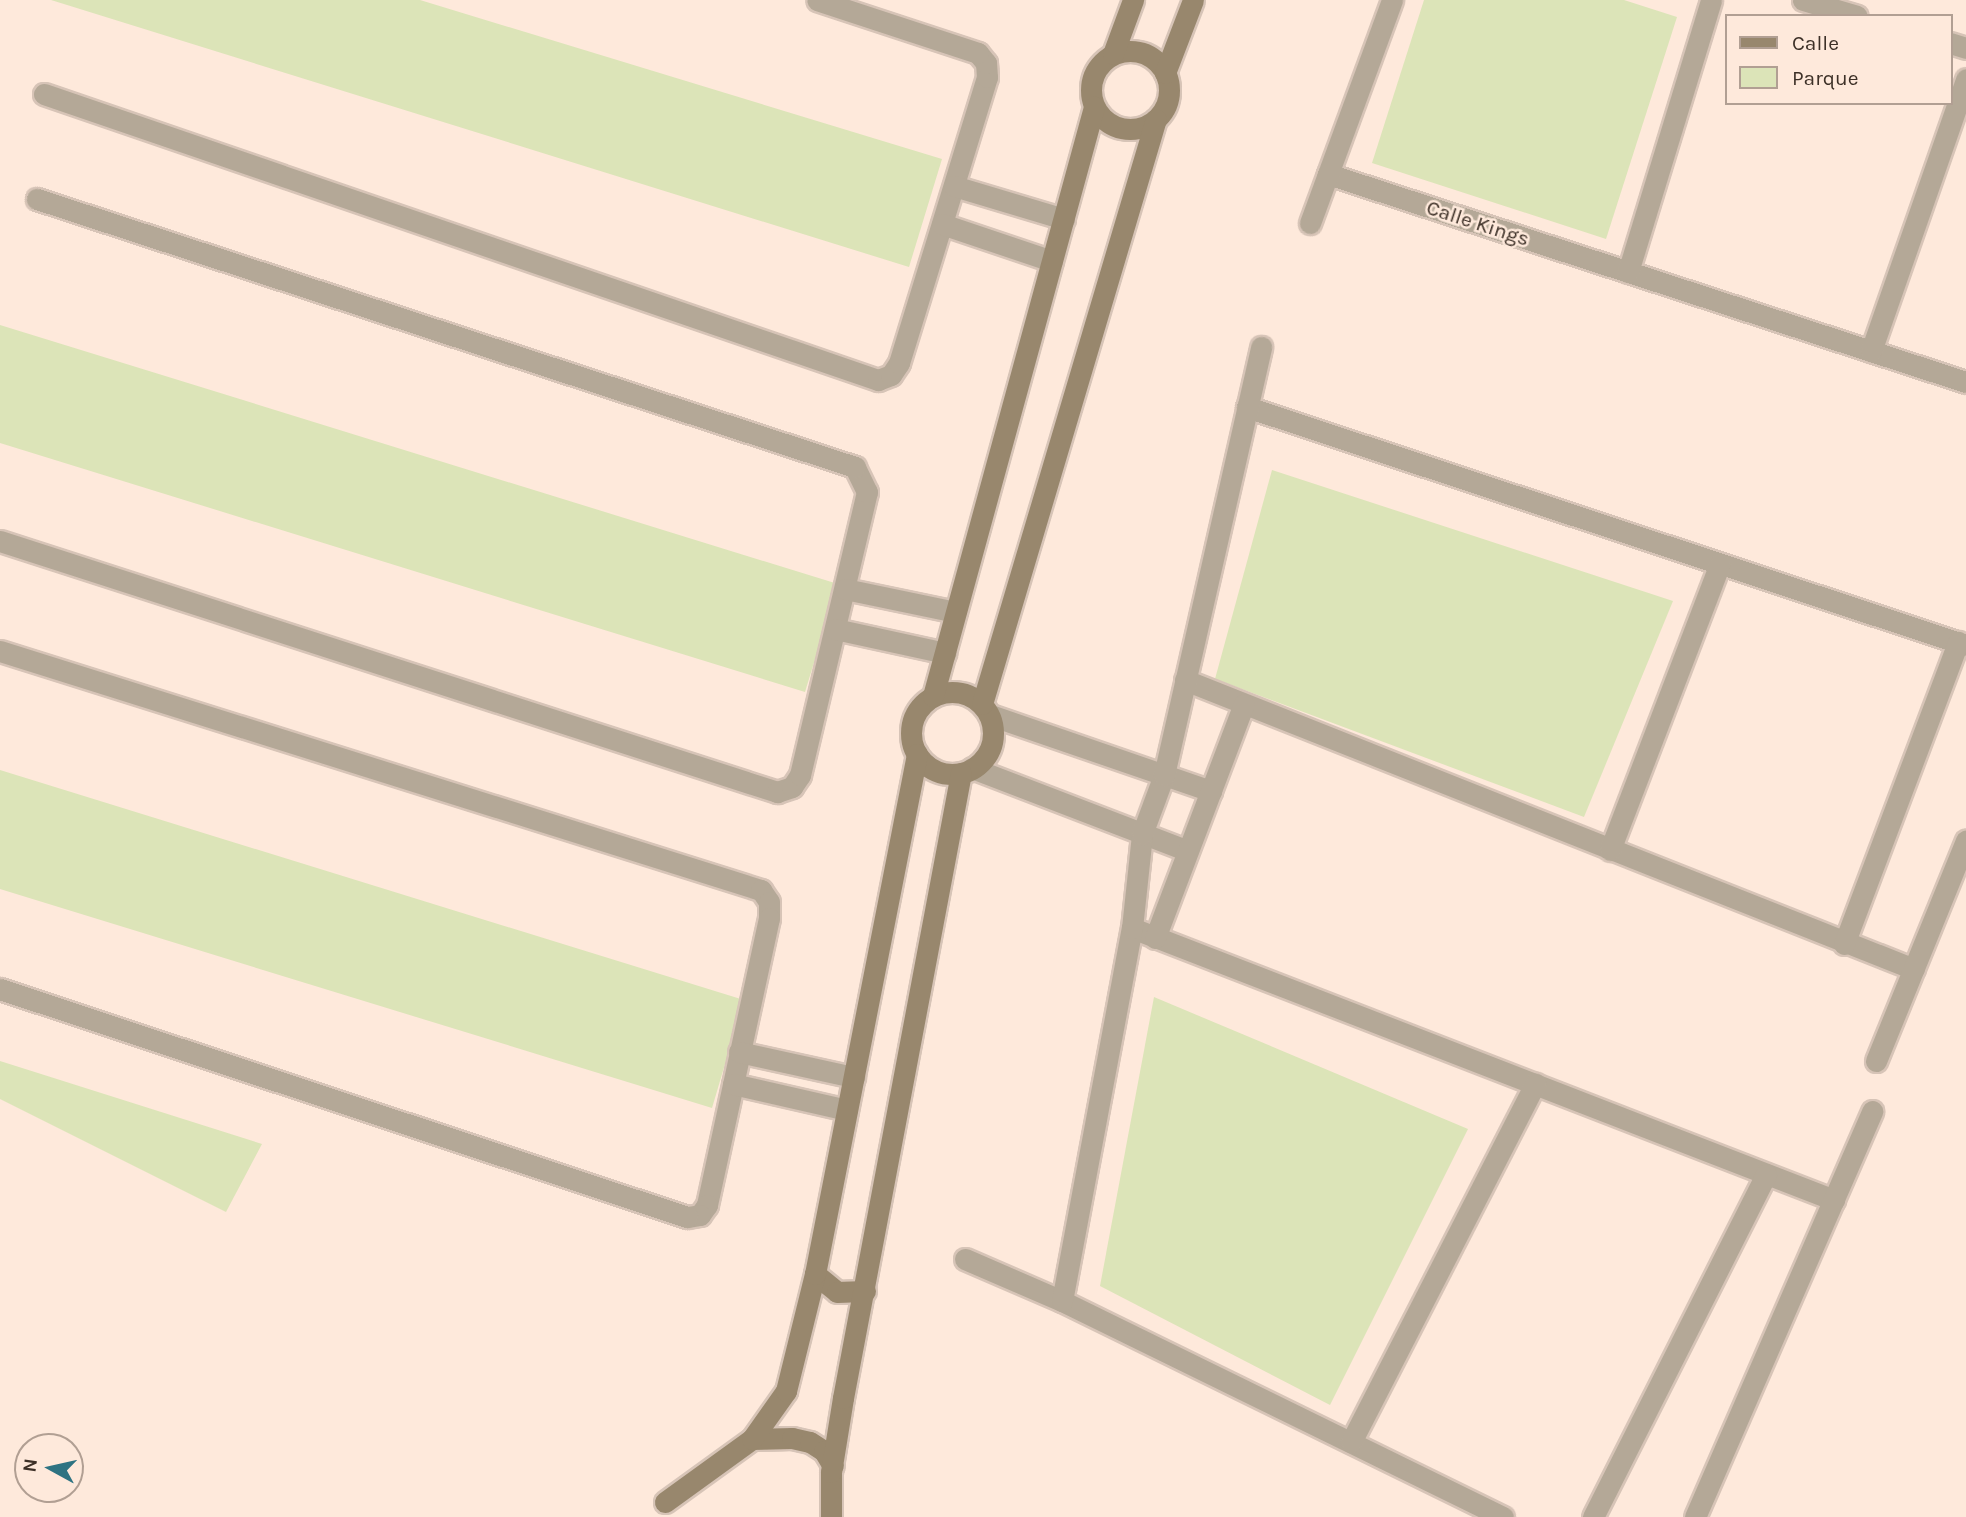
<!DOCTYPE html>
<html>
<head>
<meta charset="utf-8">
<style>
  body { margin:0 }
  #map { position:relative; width:1966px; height:1517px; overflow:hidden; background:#fee9db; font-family:Karla,sans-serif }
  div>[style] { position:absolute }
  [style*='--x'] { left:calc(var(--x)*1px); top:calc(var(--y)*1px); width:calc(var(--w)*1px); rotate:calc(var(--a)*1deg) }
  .green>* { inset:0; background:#dce4b8 }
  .roads { filter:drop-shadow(2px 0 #d7c4b7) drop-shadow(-2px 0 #d7c4b7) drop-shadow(0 2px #d7c4b7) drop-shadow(0 -2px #d7c4b7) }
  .street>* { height:21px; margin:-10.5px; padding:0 10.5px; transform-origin:10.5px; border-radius:10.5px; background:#b4a897 }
  .secondary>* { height:21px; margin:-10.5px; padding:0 10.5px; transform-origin:10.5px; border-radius:10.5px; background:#98876d }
  .secondary>.ring { margin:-10.5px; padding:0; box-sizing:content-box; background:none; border:21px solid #98876d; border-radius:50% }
  span { translate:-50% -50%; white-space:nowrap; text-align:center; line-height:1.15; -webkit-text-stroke:5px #fee9db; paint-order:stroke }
  .street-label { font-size:21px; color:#3d3027 }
  .legend { position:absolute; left:1725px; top:14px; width:228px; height:91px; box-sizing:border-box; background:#fee9db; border:2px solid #b19f93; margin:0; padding:9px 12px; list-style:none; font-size:21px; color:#3d3027 }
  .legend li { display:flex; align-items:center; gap:14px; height:35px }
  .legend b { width:35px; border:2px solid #b19f93 }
  .north { position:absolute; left:14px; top:1433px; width:70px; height:70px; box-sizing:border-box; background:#fee9db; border:2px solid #b19f93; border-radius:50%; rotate:278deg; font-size:19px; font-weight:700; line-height:28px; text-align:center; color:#3d3027 }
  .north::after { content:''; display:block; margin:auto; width:24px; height:32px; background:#2e7382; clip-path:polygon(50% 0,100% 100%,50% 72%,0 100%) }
</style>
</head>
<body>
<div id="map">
  <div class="green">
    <div style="clip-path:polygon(51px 0,420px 0,942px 159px,909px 267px)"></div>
    <div style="clip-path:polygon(1424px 0,1624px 0,1677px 17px,1606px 239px,1372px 163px)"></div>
    <div style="clip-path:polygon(0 325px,838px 584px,805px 692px,0 443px)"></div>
    <div style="clip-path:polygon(1272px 470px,1673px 601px,1584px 817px,1215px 679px)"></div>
    <div style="clip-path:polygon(0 770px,744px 1000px,712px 1108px,0 889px)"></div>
    <div style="clip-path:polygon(1154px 997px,1468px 1129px,1330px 1405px,1100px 1286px)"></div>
    <div style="clip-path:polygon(0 1061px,262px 1144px,226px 1212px,0 1099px)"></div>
  </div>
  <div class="roads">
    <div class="street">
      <div style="--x:1803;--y:0;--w:56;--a:16.5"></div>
      <div style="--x:1950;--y:43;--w:17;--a:17"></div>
      <div style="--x:44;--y:94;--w:882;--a:18.93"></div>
      <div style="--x:878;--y:380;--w:14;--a:-21"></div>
      <div style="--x:891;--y:375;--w:14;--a:-56"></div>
      <div style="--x:899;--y:363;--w:299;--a:-72.9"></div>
      <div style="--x:987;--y:77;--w:14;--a:-94"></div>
      <div style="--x:986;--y:63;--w:13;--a:-129"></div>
      <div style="--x:978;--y:53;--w:169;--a:-161.8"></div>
      <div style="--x:1328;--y:174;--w:671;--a:18.06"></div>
      <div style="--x:954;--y:186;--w:115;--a:16.7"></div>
      <div style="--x:1310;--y:223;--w:238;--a:-69.8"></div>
      <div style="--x:942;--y:224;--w:116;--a:18.6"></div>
      <div style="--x:1628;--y:272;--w:284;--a:-73"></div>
      <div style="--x:1871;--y:351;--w:288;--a:-70.7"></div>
      <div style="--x:1247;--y:407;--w:757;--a:18.32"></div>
      <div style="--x:0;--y:541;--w:817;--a:17.9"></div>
      <div style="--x:777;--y:792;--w:16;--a:-18"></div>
      <div style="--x:792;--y:787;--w:14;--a:-56"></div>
      <div style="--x:800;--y:775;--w:291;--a:-76.7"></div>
      <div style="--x:867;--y:492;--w:28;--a:-116"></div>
      <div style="--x:855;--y:467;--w:861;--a:-161.86"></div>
      <div style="--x:845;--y:589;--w:113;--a:11.7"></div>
      <div style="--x:835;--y:629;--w:113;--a:12.3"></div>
      <div style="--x:0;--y:651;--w:798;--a:17.44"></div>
      <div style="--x:761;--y:890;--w:14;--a:56"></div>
      <div style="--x:769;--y:902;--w:16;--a:90"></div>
      <div style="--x:769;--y:918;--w:294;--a:102.2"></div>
      <div style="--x:707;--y:1205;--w:12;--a:125"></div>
      <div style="--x:700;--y:1215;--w:13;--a:171"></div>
      <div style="--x:687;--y:1217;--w:724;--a:-161.64"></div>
      <div style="--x:1185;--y:680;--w:784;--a:21.63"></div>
      <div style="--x:990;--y:715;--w:234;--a:19"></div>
      <div style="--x:972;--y:768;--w:231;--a:21"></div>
      <div style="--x:1610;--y:850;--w:306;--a:-69"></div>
      <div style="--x:1132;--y:928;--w:753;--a:21.18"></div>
      <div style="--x:1155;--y:938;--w:250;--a:-69.2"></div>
      <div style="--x:1844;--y:944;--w:323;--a:-69.3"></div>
      <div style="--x:739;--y:1052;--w:118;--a:12.3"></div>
      <div style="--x:1876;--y:1061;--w:238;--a:-67.8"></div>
      <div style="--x:733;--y:1084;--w:117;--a:12.8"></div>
      <div style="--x:965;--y:1259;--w:106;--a:23.4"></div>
      <div style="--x:1062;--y:1301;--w:491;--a:26.1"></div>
      <div style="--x:1062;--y:1301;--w:380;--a:-79.4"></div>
      <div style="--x:1132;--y:928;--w:95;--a:-83.9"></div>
      <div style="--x:1142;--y:834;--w:63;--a:-69.6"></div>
      <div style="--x:1164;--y:775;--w:439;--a:-77.2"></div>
      <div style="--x:1351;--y:1442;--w:403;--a:-62.8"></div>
      <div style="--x:1593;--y:1517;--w:384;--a:-63.2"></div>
      <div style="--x:1695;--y:1517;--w:443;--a:-66.4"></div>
    </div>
    <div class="secondary">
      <div class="ring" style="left:1091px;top:51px;width:57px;height:57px"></div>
      <div style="--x:1113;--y:54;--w:58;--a:-69.7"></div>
      <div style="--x:1165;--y:73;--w:78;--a:-69"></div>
      <div class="ring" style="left:911px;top:692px;width:61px;height:61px"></div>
      <div style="--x:933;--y:696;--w:611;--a:-74.71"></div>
      <div style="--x:982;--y:704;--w:610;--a:-73.44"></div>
      <div style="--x:815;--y:1274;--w:28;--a:39"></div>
      <div style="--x:837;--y:1292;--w:28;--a:-2"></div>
      <div style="--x:752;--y:1439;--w:40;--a:-1.4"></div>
      <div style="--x:792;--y:1438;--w:18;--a:13"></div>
      <div style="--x:810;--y:1442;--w:17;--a:33"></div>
      <div style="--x:824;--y:1451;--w:17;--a:59"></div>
      <div style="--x:665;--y:1502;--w:107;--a:-35.9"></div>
      <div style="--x:752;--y:1439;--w:59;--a:-54.7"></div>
      <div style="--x:786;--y:1391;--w:121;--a:-76.1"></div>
      <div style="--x:815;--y:1274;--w:530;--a:-78.9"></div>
      <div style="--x:831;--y:1517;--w:45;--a:-90"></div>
      <div style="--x:831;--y:1472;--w:75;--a:-80.8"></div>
      <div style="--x:843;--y:1398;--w:636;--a:-79.31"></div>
    </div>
  </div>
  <div class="street-label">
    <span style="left:1478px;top:223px;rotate:18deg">Calle Kings</span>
  </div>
  <ul class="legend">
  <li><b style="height:9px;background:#98876d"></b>Calle</li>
  <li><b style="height:19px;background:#dce4b8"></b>Parque</li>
  </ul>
  <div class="north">N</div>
</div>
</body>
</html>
